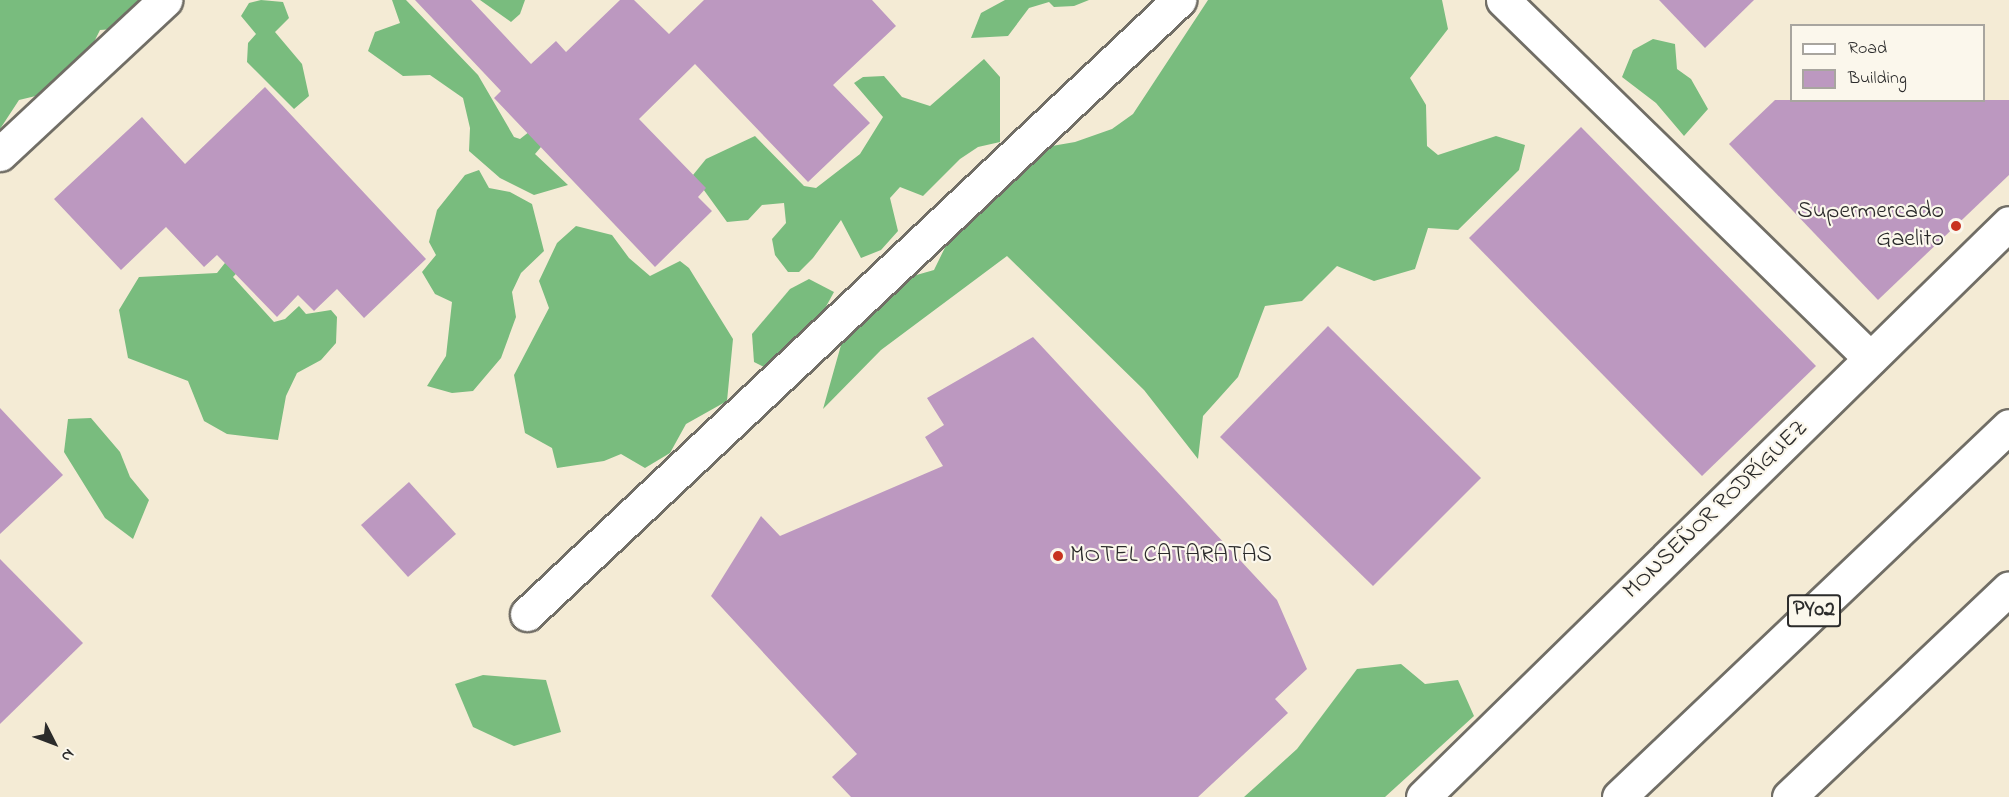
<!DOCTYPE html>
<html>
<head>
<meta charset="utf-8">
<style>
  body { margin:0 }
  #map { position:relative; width:2009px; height:797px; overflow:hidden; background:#f4ebd5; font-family:"Indie Flower",sans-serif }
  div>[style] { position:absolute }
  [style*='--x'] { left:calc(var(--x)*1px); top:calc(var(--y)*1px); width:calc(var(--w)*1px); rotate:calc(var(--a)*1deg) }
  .forest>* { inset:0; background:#79bc7e }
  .building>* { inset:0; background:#bc98c0 }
  .roads { filter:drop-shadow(2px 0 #716e66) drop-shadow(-2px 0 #716e66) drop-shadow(0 2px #716e66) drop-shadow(0 -2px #716e66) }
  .minor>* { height:33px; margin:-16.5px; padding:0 16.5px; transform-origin:16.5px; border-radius:16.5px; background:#fff }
  .tertiary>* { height:33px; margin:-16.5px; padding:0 16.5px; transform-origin:16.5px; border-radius:16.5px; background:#fff }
  .trunk>* { height:33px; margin:-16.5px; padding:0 16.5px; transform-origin:16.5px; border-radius:16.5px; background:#fff }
  .dots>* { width:16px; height:16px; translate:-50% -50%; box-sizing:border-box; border:3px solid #fbf7ec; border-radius:50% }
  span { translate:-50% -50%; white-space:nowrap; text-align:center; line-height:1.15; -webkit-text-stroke:4.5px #fbf7ec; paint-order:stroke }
  .shield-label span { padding:2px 4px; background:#fbf7ec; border:2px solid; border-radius:4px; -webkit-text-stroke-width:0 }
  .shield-label { font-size:22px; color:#2b2b2b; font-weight:700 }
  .poi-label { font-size:24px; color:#2b2b2b }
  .right { translate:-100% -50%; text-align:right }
  .left { translate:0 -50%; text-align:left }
  .street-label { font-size:24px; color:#2b2b2b }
  .legend { position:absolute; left:1790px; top:24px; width:195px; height:78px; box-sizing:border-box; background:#fbf7ec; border:2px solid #a8a59f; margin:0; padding:8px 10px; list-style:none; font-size:18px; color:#2b2b2b }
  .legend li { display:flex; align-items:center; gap:12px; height:30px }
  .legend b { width:30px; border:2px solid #a8a59f }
  .north { position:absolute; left:24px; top:713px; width:60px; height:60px; -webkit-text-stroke:4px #fbf7ec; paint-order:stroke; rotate:132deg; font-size:16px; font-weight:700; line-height:24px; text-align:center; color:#2b2b2b }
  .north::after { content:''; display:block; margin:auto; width:21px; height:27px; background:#2b2b2b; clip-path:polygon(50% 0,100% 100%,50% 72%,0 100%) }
</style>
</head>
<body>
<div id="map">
  <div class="forest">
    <div style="clip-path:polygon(0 0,147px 0,114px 29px,100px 30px,94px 42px,104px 65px,44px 94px,19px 100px,0 129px)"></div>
    <div style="clip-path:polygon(261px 0,283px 2px,289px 18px,275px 32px,302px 64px,309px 96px,294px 109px,247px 62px,248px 43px,256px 34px,241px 16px,249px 3px)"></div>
    <div style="clip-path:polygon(392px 0,406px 0,478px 75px,514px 137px,520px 139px,534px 128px,563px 121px,535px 154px,568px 185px,534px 195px,500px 178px,469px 151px,470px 128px,463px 98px,430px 75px,403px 76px,368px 51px,375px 32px,400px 23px)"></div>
    <div style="clip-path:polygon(480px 0,525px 0,520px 14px,511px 22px)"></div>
    <div style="clip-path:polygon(1005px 0,1089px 0,1074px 6px,1054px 7px,1049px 2px,1029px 8px,1008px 36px,971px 38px,981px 13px)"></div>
    <div style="clip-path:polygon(1208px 0,1442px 0,1448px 29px,1410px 78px,1426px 105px,1427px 146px,1438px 155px,1496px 136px,1525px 145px,1519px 170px,1458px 230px,1428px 228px,1415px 269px,1374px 281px,1337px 266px,1302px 301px,1265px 306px,1238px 377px,1203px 416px,1198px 459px,1144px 390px,1007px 256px,881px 350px,823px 409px,843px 338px,913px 276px,934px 270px,960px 217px,1023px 151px,1075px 142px,1112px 129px,1133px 114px)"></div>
    <div style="clip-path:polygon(1653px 39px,1675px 44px,1677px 69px,1691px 79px,1708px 109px,1684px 136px,1656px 103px,1622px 77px,1633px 50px)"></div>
    <div style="clip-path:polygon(984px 59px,1000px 77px,1000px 142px,978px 147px,960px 159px,923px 196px,900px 187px,890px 198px,898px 231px,881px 250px,861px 258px,841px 220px,813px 258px,799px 272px,788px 272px,775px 255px,772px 239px,786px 223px,784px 203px,762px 205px,748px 220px,727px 222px,693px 175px,706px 159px,755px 136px,804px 186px,816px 188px,860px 154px,883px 117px,854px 83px,863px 77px,884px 76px,902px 97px,930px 106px)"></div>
    <div style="clip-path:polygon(479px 170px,489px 188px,510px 192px,532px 204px,544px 251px,521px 273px,512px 292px,516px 317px,501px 358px,473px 391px,452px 393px,427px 386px,446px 356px,452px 302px,435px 294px,422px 272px,436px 255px,429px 242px,437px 210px,465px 175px)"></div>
    <div style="clip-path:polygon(576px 226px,612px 235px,629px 258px,650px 276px,680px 261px,689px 268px,733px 339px,727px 401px,686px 424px,670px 453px,645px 468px,621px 454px,604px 461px,557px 468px,552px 448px,525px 433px,514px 375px,549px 308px,539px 281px,557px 243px)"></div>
    <div style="clip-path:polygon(244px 239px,266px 242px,233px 277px,274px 322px,285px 319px,299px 306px,306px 314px,331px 310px,337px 317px,336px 343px,321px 360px,297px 373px,286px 396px,278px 440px,227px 434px,204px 421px,188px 381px,128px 358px,119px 310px,139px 277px,217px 273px)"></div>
    <div style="clip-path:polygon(809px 279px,834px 292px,817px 323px,768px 369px,754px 362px,752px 334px,790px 289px)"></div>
    <div style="clip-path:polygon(91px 418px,120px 452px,130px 477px,149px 500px,133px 539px,105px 518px,64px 452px,68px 419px)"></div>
    <div style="clip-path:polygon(1401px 664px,1425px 684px,1458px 680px,1474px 716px,1385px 797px,1244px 797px,1297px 749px,1357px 669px)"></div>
    <div style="clip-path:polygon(483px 675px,546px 680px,561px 732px,514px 746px,473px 727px,455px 684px)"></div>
  </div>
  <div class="building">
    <div style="clip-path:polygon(415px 0,471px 0,531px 64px,556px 41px,566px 52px,620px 0,634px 0,669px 34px,704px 0,872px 0,896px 26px,833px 85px,870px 123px,808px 182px,695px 64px,639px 119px,706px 188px,698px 197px,712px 211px,655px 267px,494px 98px,501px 91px)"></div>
    <div style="clip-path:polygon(1659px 0,1754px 0,1705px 48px)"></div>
    <div style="clip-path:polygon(265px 87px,426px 259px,364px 318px,337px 289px,314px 311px,298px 295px,277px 317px,217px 255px,204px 267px,166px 227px,121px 270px,54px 199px,142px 117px,185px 164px)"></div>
    <div style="clip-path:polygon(1775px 100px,2009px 100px,2009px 175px,1878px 300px,1729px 144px)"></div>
    <div style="clip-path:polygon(1581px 127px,1816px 366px,1702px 476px,1469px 238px)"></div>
    <div style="clip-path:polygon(1328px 326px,1481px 478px,1373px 586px,1220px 437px)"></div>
    <div style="clip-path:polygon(1033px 337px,1277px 600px,1307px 669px,1275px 699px,1288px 713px,1198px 797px,851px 797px,832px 777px,857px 754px,711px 596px,761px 516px,780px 536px,943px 466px,925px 437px,944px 425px,927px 398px)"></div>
    <div style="clip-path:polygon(0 408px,63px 475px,0 534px)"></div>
    <div style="clip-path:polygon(409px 482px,456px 534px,408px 577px,361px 525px)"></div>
    <div style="clip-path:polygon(0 559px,83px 643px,0 724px)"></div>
  </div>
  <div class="roads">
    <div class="minor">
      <div style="--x:1503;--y:0;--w:513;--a:44.29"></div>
      <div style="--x:0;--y:154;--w:226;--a:-43"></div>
      <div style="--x:527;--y:614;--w:896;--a:-43.28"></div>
    </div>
    <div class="tertiary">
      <div style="--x:1423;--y:797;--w:820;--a:-44.41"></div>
    </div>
    <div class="trunk">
      <div style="--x:1619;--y:797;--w:538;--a:-43.57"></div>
      <div style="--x:1789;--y:797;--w:303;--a:-43.5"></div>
    </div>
  </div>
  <div class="dots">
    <div style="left:1956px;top:226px;background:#c8321e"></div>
    <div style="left:1058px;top:556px;background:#c8321e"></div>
  </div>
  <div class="shield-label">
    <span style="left:1814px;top:611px">PY02</span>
  </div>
  <div class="poi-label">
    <span class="right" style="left:1944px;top:226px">Supermercado<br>Gaelito</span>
    <span class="left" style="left:1070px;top:556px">MOTEL CATARATAS</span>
  </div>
  <div class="street-label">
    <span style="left:1716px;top:510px;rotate:-44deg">MONSEÑOR RODRÍGUEZ</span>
  </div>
  <ul class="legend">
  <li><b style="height:8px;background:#fff"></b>Road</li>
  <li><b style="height:16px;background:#bc98c0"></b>Building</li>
  </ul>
  <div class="north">N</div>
</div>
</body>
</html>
